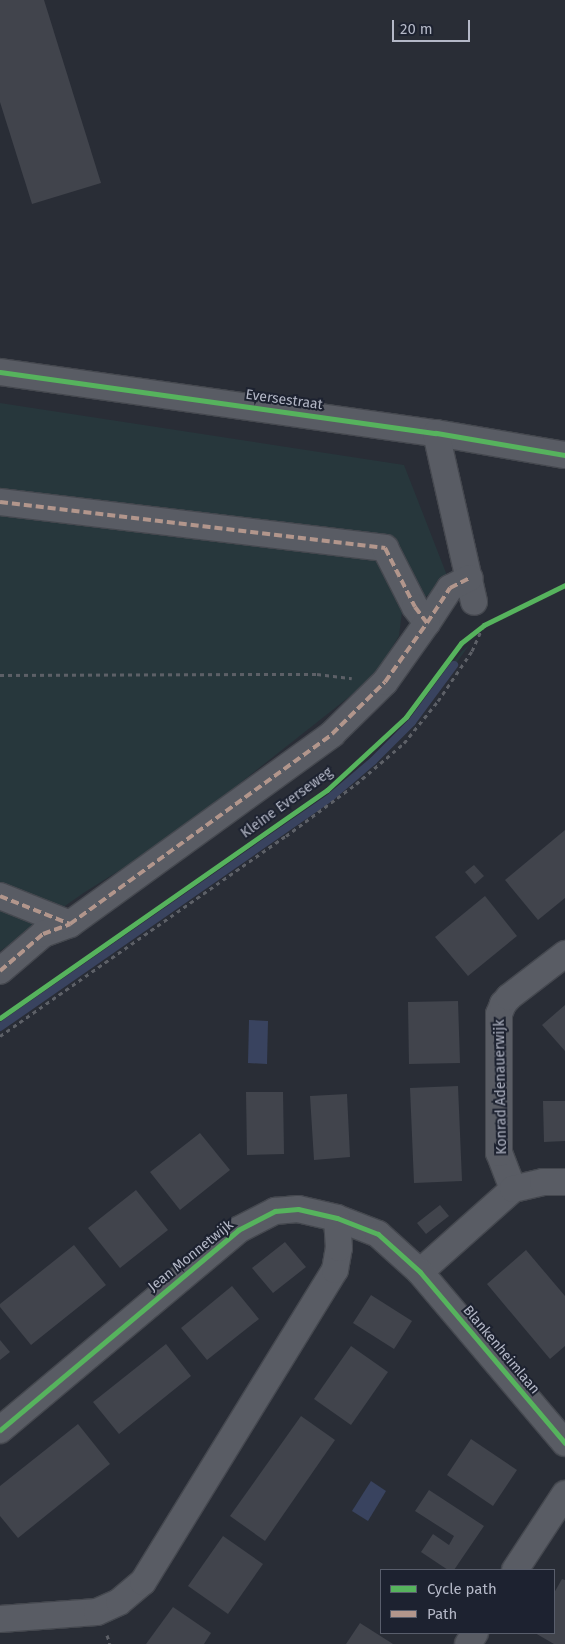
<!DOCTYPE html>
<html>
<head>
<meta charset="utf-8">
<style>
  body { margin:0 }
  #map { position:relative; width:565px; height:1644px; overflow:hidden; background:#292d36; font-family:"Fira Sans",sans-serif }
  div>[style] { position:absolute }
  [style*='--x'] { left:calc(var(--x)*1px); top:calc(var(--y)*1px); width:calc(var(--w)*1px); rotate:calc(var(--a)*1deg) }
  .green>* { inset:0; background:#27373c }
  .water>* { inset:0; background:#39435f }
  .stream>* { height:8px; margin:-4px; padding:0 4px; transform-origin:4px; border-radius:4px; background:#39435f }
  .building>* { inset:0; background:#41444c }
  .path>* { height:3px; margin-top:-1.5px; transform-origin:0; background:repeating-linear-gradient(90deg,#5d6067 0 4px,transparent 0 8px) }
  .roads { filter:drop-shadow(1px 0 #45484f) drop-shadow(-1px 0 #45484f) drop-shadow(0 1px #45484f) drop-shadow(0 -1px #45484f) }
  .minor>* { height:26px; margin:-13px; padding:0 13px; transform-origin:13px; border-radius:13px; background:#595c64 }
  .quiet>* { height:4px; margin-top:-2px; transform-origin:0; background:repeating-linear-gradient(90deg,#b2968c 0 8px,transparent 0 12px) }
  .cycleway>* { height:5px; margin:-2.5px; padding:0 2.5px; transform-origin:2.5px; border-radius:2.5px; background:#56b35d }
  span { translate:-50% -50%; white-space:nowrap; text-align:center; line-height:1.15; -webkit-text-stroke:4px #1d2230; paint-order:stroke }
  .street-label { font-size:14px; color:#b4b8c7 }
  .legend { position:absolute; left:380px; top:1569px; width:175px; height:65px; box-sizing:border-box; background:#1d2230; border:1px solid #595e6c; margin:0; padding:6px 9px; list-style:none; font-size:15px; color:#b4b8c7 }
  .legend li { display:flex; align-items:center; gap:10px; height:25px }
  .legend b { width:25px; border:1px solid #595e6c }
  .scale { position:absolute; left:392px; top:20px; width:78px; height:22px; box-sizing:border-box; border:2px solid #b4b8c7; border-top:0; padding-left:6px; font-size:15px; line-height:18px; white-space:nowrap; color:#b4b8c7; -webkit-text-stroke:4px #1d2230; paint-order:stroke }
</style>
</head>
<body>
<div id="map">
  <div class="green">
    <div style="clip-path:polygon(0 403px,404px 465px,448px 578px,431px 593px,402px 612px,399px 636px,373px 678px,168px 840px,85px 892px,0 951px)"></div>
    <div style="clip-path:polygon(470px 644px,413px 723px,374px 762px,333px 797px,0 1030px,0 1025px,330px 794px,371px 759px,410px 720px,461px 652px)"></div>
  </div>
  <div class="water">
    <div style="clip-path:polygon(249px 1020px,268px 1021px,267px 1064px,248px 1063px)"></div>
    <div style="clip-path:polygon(371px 1481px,386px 1491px,368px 1521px,352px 1511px)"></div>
  </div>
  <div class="stream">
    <div style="--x:0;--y:1027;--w:404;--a:-34.8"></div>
    <div style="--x:332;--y:796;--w:54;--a:-40.5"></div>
    <div style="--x:373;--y:761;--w:55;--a:-45"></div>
    <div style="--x:412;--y:722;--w:71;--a:-53.6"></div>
  </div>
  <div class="building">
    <div style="clip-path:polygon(0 0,44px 0,101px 183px,32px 204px,0 102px)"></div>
    <div style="clip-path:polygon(565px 830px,565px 898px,538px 920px,505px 880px)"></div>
    <div style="clip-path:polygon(474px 865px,484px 876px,475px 884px,465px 872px)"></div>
    <div style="clip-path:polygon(485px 896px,517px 936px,468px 976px,435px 937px)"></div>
    <div style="clip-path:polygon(458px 1001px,460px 1063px,409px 1064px,408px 1002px)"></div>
    <div style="clip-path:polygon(565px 1005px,565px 1051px,542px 1025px)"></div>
    <div style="clip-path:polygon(458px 1086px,462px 1181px,414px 1183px,410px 1088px)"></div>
    <div style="clip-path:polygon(246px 1092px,283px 1092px,284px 1154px,247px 1155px)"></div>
    <div style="clip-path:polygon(347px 1094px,350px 1157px,314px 1160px,310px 1096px)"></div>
    <div style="clip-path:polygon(543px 1101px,565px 1101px,565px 1141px,544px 1142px)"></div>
    <div style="clip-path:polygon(200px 1133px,230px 1170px,180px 1210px,150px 1172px)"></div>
    <div style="clip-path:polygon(136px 1190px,168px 1230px,120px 1268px,88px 1228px)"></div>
    <div style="clip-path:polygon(440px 1205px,449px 1216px,426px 1234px,417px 1223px)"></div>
    <div style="clip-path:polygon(285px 1242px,306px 1267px,273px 1293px,252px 1268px)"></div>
    <div style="clip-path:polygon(74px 1245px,106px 1285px,31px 1345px,0 1307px,0 1304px)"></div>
    <div style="clip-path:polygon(526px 1250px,565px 1296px,565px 1346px,550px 1359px,487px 1284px)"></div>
    <div style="clip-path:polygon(232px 1286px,259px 1319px,207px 1360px,181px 1328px)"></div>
    <div style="clip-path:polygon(371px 1295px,412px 1321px,394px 1349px,353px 1323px)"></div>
    <div style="clip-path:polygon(0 1340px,10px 1352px,0 1360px)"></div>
    <div style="clip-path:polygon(166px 1344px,191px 1376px,119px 1434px,93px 1402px)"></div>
    <div style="clip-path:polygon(351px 1346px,388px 1372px,351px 1425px,314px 1399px)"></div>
    <div style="clip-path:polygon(301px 1416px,335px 1440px,265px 1541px,230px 1516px)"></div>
    <div style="clip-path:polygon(78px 1424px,110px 1464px,18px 1538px,0 1516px,0 1486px)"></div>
    <div style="clip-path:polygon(471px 1439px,517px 1470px,493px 1506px,447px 1475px)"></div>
    <div style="clip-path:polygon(429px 1490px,484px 1526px,454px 1570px,448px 1570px,421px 1552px,433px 1534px,449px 1545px,454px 1536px,415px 1511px)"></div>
    <div style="clip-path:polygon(223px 1536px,263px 1564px,228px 1614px,188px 1586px)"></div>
    <div style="clip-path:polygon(562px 1579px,565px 1580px,565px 1644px,554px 1644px,535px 1633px,554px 1633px,554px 1593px)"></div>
    <div style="clip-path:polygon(173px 1607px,211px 1633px,204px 1644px,146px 1644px)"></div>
    <div style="clip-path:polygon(360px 1623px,393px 1644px,346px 1644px)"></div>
  </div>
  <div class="path">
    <div style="--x:0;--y:675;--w:317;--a:-0.2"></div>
    <div style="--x:317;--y:674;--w:35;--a:7"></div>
    <div style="--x:0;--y:1036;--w:349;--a:-35"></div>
    <div style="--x:286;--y:836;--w:87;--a:-36.6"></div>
    <div style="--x:356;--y:784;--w:63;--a:-40.5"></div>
    <div style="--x:404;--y:743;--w:54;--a:-51"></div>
    <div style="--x:438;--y:701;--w:60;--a:-55.8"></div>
    <div style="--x:472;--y:651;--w:27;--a:-66"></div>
    <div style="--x:107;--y:1635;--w:9;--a:72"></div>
  </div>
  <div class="roads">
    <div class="minor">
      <div style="--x:0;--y:372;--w:440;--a:8"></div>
      <div style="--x:436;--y:433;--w:131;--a:9.7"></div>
      <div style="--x:436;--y:433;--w:173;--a:77.3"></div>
      <div style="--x:0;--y:502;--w:388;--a:6.8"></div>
      <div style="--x:385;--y:548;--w:66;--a:63"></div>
      <div style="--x:415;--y:607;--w:20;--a:53"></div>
      <div style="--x:427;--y:623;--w:42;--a:-56.7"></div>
      <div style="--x:450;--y:588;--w:22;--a:-27"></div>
      <div style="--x:0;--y:896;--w:75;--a:21.8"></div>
      <div style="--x:0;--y:971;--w:57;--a:-40.7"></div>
      <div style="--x:43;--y:934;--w:29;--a:-20"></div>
      <div style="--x:70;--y:924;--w:324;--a:-35.9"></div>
      <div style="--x:332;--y:734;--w:74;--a:-44.5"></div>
      <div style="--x:385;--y:682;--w:72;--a:-54.6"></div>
      <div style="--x:513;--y:1189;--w:39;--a:-111"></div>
      <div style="--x:499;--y:1153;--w:139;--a:-90"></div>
      <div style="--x:499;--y:1014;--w:11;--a:-68"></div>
      <div style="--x:503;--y:1004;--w:9;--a:-49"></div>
      <div style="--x:509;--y:997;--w:71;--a:-37.5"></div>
      <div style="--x:420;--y:1272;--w:125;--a:-41.7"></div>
      <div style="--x:513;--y:1189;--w:31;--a:-13"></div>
      <div style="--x:543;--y:1182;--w:22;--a:0"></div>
      <div style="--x:0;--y:1430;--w:311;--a:-40"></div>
      <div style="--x:238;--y:1230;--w:42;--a:-27.2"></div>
      <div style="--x:275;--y:1211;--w:23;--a:-5"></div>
      <div style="--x:298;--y:1209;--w:40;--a:13"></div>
      <div style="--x:337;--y:1218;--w:44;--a:21.3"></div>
      <div style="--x:378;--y:1234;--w:57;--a:42.1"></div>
      <div style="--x:420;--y:1272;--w:224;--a:49.7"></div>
      <div style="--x:515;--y:1570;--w:91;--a:-56.7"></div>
      <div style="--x:0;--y:1619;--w:97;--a:-4.1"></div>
      <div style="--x:97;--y:1612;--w:24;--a:-24"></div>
      <div style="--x:119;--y:1602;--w:31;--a:-40"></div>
      <div style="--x:143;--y:1582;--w:366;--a:-58.4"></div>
      <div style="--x:335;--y:1270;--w:22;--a:-80"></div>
      <div style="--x:339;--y:1248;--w:30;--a:-94"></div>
      <div style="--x:468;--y:1644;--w:13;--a:-58"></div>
    </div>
  </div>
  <div class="quiet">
    <div style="--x:0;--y:502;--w:388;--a:6.8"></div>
    <div style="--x:385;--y:548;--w:66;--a:63"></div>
    <div style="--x:415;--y:607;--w:20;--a:53"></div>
    <div style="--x:427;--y:623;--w:42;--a:-56.7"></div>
    <div style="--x:450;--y:588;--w:22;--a:-27"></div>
    <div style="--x:0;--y:896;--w:75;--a:21.8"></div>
    <div style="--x:0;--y:971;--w:57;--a:-40.7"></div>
    <div style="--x:43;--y:934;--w:29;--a:-20"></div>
    <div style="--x:70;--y:924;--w:324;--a:-35.9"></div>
    <div style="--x:332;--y:734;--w:74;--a:-44.5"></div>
    <div style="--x:385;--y:682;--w:72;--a:-54.6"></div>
  </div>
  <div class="cycleway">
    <div style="--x:0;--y:372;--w:440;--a:8"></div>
    <div style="--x:436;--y:433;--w:131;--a:9.7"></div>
    <div style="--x:0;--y:1018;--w:399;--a:-34.9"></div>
    <div style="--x:327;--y:790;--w:108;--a:-42.7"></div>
    <div style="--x:406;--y:717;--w:92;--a:-53.4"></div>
    <div style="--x:461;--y:643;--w:29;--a:-38"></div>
    <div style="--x:484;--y:625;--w:90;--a:-26.3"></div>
    <div style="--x:0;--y:1430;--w:311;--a:-40"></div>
    <div style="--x:238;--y:1230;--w:42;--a:-27.2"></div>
    <div style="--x:275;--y:1211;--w:23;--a:-5"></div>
    <div style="--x:298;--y:1209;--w:40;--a:13"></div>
    <div style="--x:337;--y:1218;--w:44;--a:21.3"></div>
    <div style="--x:378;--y:1234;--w:57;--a:42.1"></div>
    <div style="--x:420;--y:1272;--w:224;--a:49.7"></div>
  </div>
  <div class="street-label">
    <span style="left:284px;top:400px;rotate:8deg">Eversestraat</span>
    <span style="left:287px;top:803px;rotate:-36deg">Kleine Everseweg</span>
    <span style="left:501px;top:1087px;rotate:-91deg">Konrad Adenauerwijk</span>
    <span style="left:191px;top:1256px;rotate:-39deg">Jean Monnetwijk</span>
    <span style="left:501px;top:1350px;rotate:50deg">Blankenheimlaan</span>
  </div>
  <ul class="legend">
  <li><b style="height:6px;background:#56b35d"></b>Cycle path</li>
  <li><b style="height:6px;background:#b2968c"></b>Path</li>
  </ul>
  <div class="scale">20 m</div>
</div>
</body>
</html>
